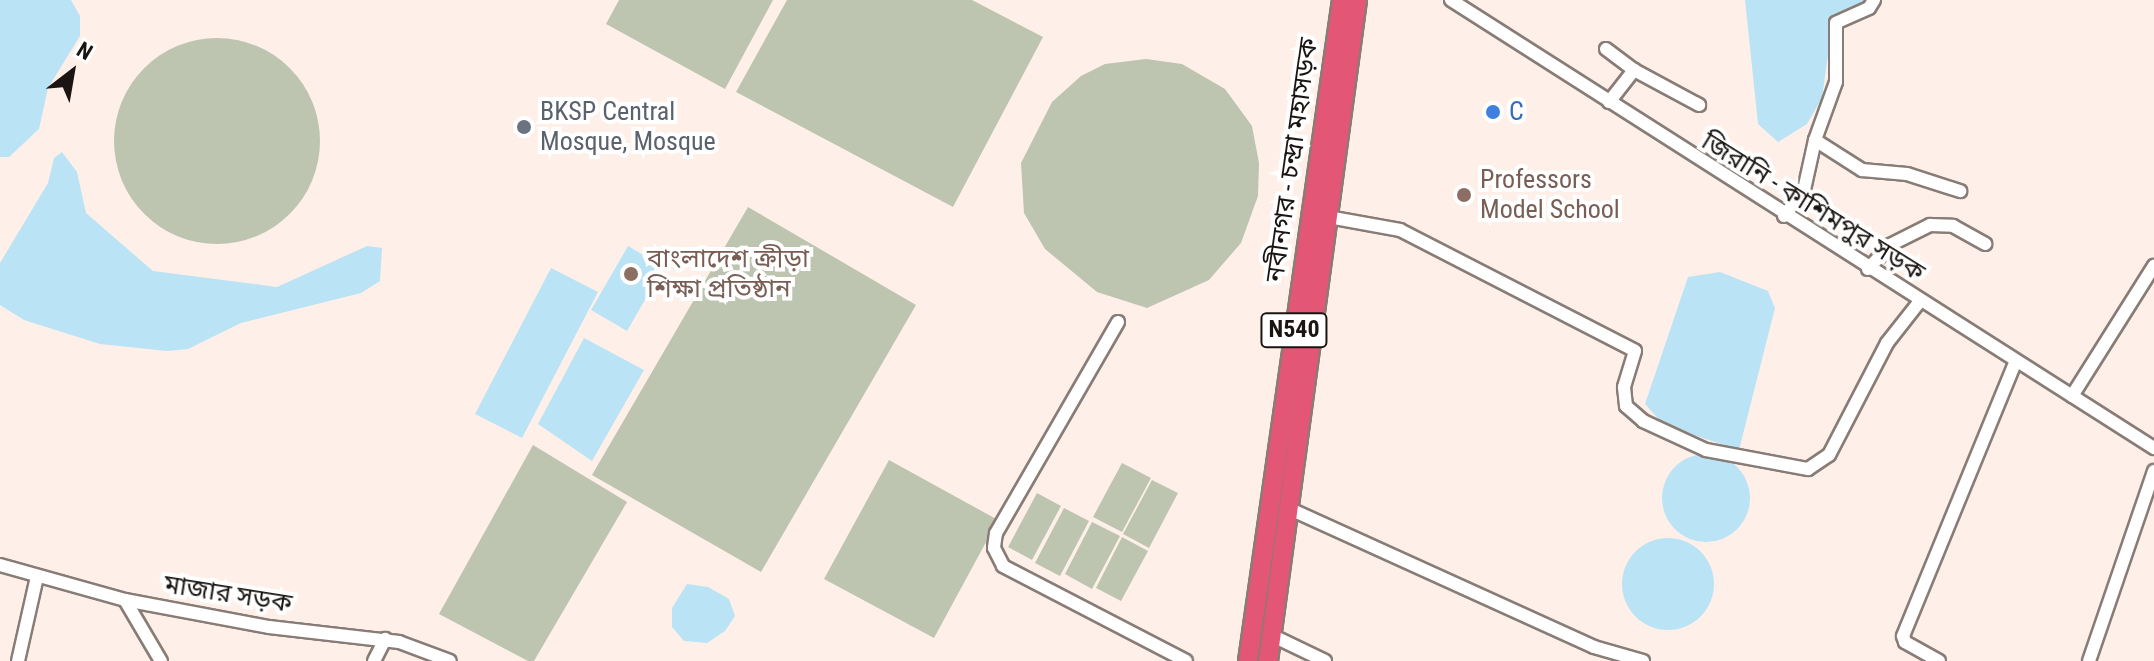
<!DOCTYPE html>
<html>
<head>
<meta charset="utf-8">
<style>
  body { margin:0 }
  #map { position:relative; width:2154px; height:661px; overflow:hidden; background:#fef0e9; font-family:"Roboto Condensed","Noto Sans Bengali",sans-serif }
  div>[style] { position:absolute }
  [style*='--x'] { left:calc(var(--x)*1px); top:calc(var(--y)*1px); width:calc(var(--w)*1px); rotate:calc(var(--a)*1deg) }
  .green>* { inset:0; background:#bdc4af }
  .round { border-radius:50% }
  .water>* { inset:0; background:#bae3f5 }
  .roads { filter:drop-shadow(2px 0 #887c76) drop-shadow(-2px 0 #887c76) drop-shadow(0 2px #887c76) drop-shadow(0 -2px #887c76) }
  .minor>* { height:12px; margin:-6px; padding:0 6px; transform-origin:6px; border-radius:6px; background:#fff }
  .highway>* { height:18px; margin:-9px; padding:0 9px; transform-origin:9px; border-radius:9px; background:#e45676 }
  .dots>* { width:22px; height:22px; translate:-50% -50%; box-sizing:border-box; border:4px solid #fff; border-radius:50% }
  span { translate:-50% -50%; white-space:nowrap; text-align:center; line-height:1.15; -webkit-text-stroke:8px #fff; paint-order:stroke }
  .shield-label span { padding:2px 6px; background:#fff; border:2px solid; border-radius:6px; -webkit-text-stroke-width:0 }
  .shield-label { font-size:24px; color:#1a1513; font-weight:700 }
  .worship-label { font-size:26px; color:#5b616d }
  .left { translate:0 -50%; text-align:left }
  .shop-label { font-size:26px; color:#366cbe }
  .street-label { font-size:26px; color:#1a1513 }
  .education-label { font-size:26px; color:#785e54 }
  .north { position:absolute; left:32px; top:32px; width:80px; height:80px; -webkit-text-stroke:6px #fff; paint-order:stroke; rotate:31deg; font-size:22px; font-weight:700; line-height:32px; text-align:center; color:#1a1513 }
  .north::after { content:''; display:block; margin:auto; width:28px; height:36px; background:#1a1513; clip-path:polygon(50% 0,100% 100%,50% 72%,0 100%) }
</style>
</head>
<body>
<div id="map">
  <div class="green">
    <div style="clip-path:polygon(619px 0,773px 0,725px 89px,606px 24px)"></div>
    <div style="clip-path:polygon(787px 0,972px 0,1043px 37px,953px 207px,736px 92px)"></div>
    <div class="round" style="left:114px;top:38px;width:206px;height:206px"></div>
    <div style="clip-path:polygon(1146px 59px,1182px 64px,1225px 89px,1252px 126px,1259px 163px,1258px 196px,1241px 243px,1209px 280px,1147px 308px,1097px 292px,1045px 249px,1024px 213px,1021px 163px,1052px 102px,1081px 76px,1105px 64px)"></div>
    <div style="clip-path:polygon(748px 207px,916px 305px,761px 572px,592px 475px)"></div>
    <div style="clip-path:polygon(533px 445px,627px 502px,534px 661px,528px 661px,439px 614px)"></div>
    <div style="clip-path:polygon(889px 460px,998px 520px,934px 638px,824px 579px)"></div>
    <div style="clip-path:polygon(1122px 463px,1151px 478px,1122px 532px,1093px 517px)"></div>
    <div style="clip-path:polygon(1152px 480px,1178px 493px,1149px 548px,1123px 534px)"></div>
    <div style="clip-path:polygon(1037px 493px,1061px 506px,1032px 560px,1008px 547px)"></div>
    <div style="clip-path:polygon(1064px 508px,1089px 521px,1060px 576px,1035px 563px)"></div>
    <div style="clip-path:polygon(1092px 522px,1120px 536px,1092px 589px,1065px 574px)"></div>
    <div style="clip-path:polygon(1122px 537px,1148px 551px,1121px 601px,1096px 588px)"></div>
  </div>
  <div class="water">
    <div style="clip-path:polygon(0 0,71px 0,80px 16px,80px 36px,48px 88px,39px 129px,9px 157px,0 157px)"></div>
    <div style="clip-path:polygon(1745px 0,1866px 0,1833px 19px,1822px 98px,1807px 124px,1778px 142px,1758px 124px)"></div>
    <div style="clip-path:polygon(62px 152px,77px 172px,86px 213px,153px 271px,277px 287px,367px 246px,382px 248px,380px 281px,361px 293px,241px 323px,188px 349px,167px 351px,100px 344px,24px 320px,0 305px,0 263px,48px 183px,54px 158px)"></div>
    <div style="clip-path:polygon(628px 246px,664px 267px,627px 331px,591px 310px)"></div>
    <div style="clip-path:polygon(551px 268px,598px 292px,522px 438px,475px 414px)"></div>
    <div style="clip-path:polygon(1720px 272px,1768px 291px,1775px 308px,1739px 450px,1664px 425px,1645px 404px,1688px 277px)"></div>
    <div style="clip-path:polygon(584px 338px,644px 370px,592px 461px,538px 424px)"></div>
    <div class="round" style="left:1662px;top:454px;width:88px;height:88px"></div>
    <div class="round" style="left:1622px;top:538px;width:92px;height:92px"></div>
    <div style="clip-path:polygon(687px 584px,708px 587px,729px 599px,735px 616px,725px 631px,707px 643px,684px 641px,672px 627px,672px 608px)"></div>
  </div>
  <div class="roads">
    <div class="minor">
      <div style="--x:1451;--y:0;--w:834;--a:32.51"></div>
      <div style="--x:1874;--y:0;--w:9;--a:122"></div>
      <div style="--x:1869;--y:8;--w:36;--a:156"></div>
      <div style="--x:1836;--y:23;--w:59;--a:90"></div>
      <div style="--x:1836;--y:82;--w:62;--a:109.9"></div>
      <div style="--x:1815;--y:140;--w:56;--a:32.6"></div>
      <div style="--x:1862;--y:170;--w:45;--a:5.1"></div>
      <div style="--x:1907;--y:174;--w:56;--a:17.8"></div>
      <div style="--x:1606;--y:49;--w:35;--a:37"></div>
      <div style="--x:1609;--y:102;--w:41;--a:-52"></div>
      <div style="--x:1634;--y:70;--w:74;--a:28.3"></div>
      <div style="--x:1784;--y:216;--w:33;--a:-52"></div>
      <div style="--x:1804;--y:190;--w:51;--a:-77.6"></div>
      <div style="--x:1328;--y:217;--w:73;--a:10.2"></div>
      <div style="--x:1400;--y:230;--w:264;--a:27.2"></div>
      <div style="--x:1635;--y:351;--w:38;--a:107"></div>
      <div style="--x:1624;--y:387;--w:19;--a:84"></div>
      <div style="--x:1626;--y:406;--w:23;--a:41"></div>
      <div style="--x:1643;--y:421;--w:69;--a:24.7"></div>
      <div style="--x:1706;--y:450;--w:104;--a:10.6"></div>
      <div style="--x:1808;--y:469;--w:25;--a:-34"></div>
      <div style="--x:1829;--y:455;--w:126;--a:-62.6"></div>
      <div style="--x:1887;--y:343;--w:53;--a:-51.8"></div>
      <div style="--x:1868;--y:269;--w:33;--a:-47"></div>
      <div style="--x:1890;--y:245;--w:45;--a:-26.6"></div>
      <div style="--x:1930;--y:225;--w:23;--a:2"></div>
      <div style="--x:1953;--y:226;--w:37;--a:29"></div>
      <div style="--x:1118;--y:322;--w:244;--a:120"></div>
      <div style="--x:996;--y:533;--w:15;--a:98"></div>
      <div style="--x:994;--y:548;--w:20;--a:63"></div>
      <div style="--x:1003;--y:566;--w:206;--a:27.4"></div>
      <div style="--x:2072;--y:396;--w:154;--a:-57.8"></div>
      <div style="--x:1290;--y:509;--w:334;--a:24.4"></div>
      <div style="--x:1594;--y:647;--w:51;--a:15.9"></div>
      <div style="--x:0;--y:565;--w:130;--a:15.6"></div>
      <div style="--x:125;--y:600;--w:147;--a:10.6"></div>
      <div style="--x:269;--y:627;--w:131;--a:6.6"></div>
      <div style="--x:399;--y:642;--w:54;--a:20.4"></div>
      <div style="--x:125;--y:600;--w:71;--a:59.5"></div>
      <div style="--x:1271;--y:635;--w:60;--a:25.7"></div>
      <div style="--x:18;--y:661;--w:86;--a:-77.3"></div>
      <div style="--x:374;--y:661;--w:25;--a:-63"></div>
      <div style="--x:1939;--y:661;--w:39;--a:-151"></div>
      <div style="--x:1905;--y:642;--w:6;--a:-108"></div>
      <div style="--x:1903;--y:636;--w:297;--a:-67.7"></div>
      <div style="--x:2089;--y:661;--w:201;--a:-71.1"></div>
    </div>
    <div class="highway">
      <div style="--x:1248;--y:661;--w:668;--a:-81.91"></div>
      <div style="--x:1268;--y:661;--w:667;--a:-82.33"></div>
    </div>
  </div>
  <div class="dots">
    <div style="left:1493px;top:112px;background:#3f7fe0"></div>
    <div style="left:524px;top:127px;background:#6b7280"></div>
    <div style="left:1464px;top:195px;background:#8d6e63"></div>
    <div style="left:631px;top:274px;background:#8d6e63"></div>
  </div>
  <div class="shield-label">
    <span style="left:1294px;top:330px">N540</span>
  </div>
  <div class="worship-label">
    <span class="left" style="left:540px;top:127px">BKSP Central<br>Mosque, Mosque</span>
  </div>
  <div class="shop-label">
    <span class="left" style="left:1509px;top:112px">C</span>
  </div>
  <div class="street-label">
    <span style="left:1292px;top:160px;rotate:-82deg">নবীনগর - চন্দ্রা মহাসড়ক</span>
    <span style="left:1813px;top:207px;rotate:32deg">জিরানি - কাশিমপুর সড়ক</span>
    <span style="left:228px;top:594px;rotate:9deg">মাজার সড়ক</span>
  </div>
  <div class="education-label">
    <span class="left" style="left:1480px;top:195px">Professors<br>Model School</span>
    <span class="left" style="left:647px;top:274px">বাংলাদেশ ক্রীড়া<br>শিক্ষা প্রতিষ্ঠান</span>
  </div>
  <div class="north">N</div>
</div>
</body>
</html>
